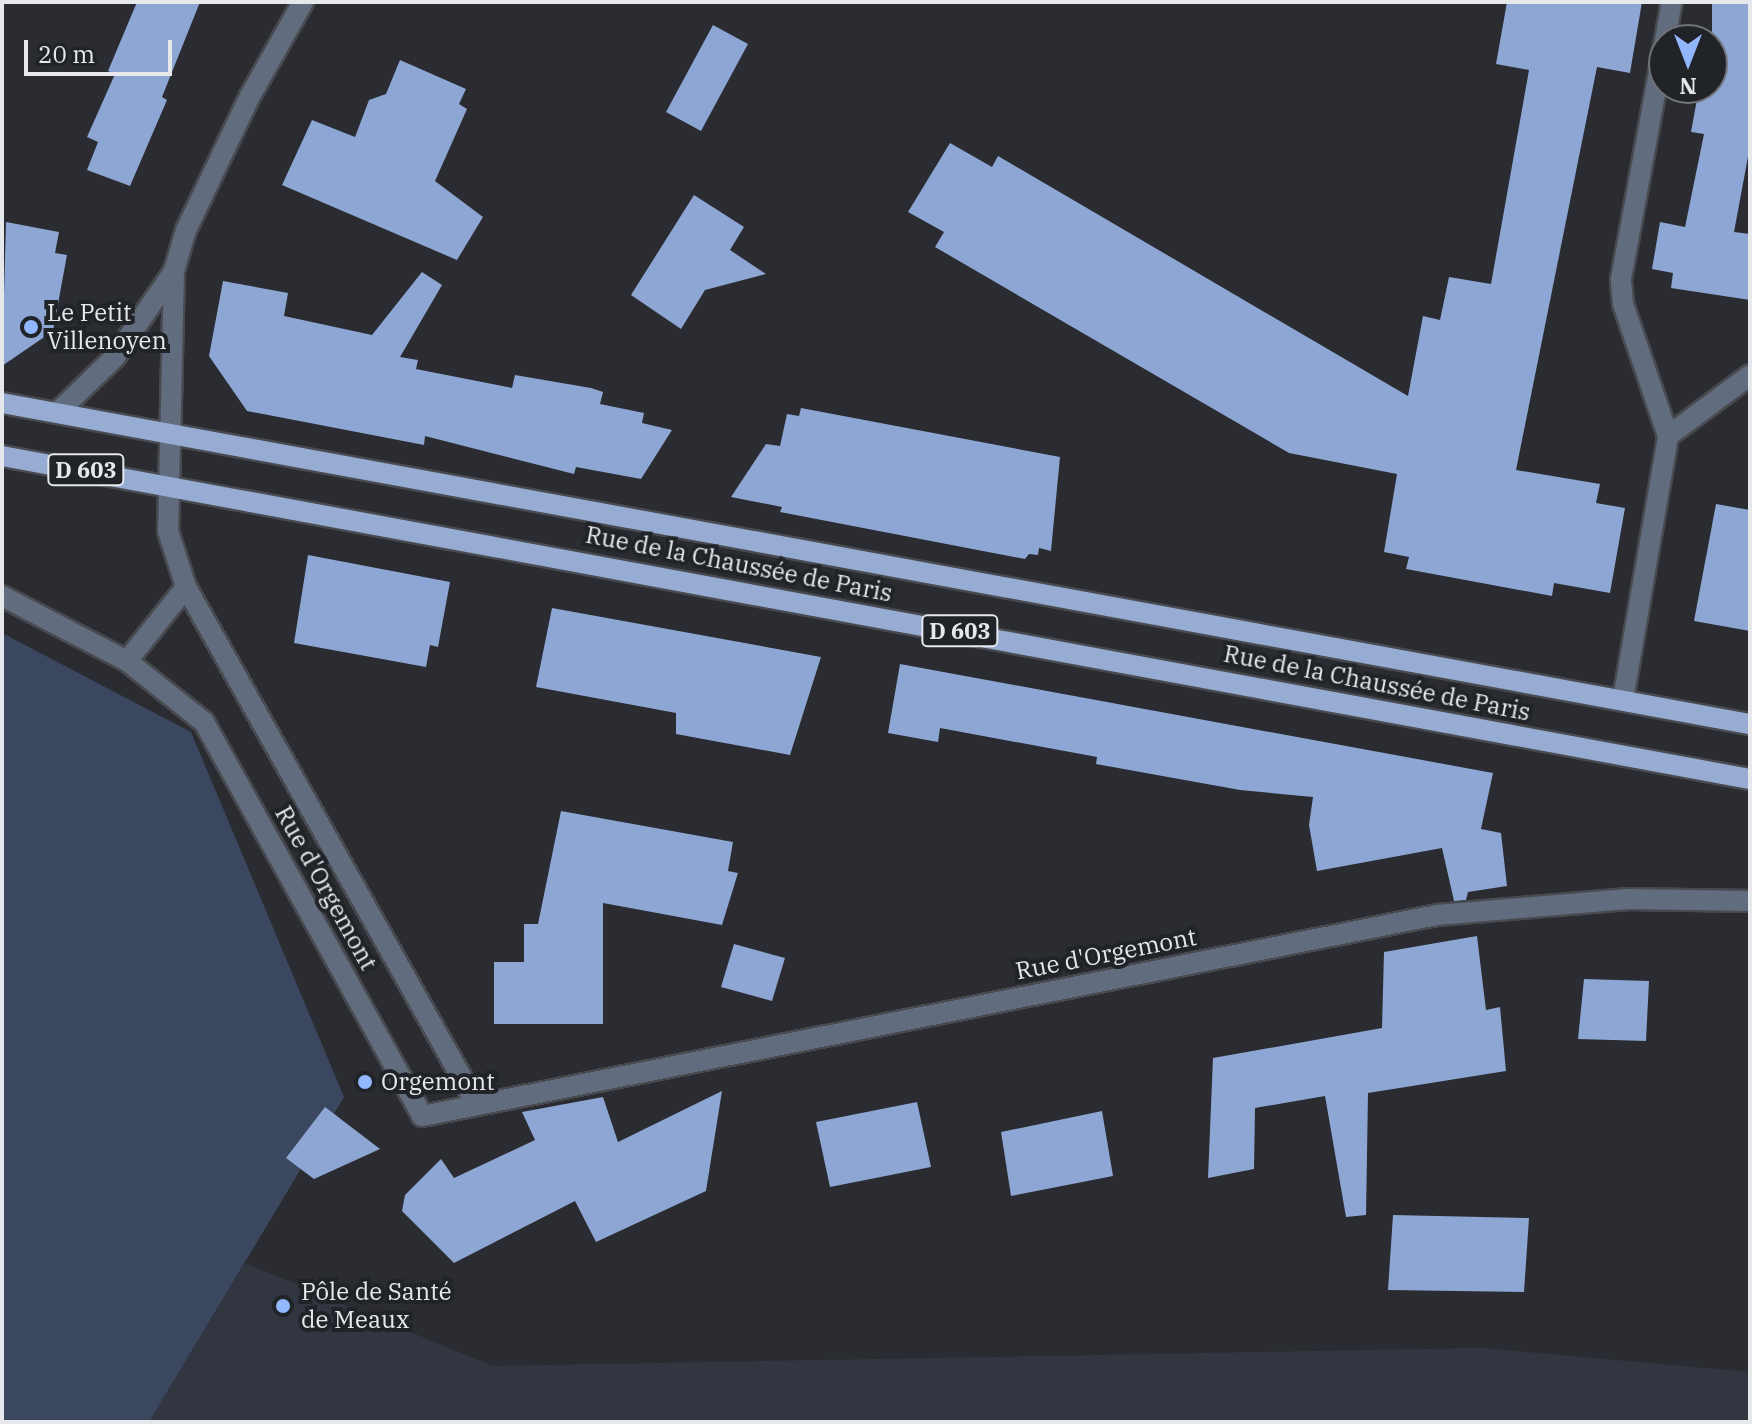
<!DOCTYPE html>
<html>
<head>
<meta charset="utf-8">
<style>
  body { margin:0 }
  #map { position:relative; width:1752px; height:1424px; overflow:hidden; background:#2a2c31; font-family:"IBM Plex Serif",serif }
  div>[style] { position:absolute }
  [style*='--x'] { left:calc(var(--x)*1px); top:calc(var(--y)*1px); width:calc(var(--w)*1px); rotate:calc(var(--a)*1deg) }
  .built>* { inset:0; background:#313640 }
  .green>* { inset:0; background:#3a475f }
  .building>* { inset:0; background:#8da6d3 }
  .roads { filter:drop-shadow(2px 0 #484a4f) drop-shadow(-2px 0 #484a4f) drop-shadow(0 2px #484a4f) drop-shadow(0 -2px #484a4f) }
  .minor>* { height:20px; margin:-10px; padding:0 10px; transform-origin:10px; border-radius:10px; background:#626c7f }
  .major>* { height:20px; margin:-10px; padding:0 10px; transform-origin:10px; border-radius:10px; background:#96acd3 }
  .dots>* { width:22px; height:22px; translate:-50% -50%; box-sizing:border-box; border:4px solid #202328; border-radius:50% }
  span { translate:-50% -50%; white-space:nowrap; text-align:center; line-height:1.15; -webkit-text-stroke:8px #202328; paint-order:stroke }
  .shield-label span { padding:2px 6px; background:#202328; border:2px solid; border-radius:6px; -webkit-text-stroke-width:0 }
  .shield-label { font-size:22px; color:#e6e8eb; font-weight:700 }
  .poi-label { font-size:24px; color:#e6e8eb }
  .left { translate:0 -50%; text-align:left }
  .street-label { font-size:24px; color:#e6e8eb }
  .frame { position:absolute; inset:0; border:4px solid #e6e8eb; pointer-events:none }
  .north { position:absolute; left:1648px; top:24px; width:80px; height:80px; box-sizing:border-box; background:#202328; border:2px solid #6f7276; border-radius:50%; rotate:180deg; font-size:22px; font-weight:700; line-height:32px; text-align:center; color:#e6e8eb }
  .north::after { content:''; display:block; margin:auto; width:28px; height:36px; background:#92b7fd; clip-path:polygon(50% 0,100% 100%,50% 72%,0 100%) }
  .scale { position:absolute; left:24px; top:40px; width:148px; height:36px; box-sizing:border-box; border:4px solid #e6e8eb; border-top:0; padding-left:10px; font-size:24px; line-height:28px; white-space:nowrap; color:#e6e8eb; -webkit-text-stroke:6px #202328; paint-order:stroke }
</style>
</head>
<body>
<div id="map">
  <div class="built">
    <div style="clip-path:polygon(245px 1263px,492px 1366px,1482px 1348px,1750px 1372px,1750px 1422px,149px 1422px)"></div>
  </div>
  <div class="green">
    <div style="clip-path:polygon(2px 633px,191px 732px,344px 1097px,149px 1422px,2px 1422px)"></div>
  </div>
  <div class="building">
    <div style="clip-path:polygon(137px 2px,200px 2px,162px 97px,167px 100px,130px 186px,87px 170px,98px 142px,87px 137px,115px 74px,108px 71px)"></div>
    <div style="clip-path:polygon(1507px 2px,1642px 2px,1630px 73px,1597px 67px,1516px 470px,1600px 484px,1596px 503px,1625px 508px,1610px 593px,1554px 583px,1552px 596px,1406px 569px,1409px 557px,1384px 552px,1397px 474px,1289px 453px,935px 247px,944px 232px,908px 212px,950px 143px,992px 167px,998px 156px,1408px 396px,1423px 316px,1440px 320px,1449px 277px,1491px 284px,1529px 70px,1496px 64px)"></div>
    <div style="clip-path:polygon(1712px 2px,1750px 2px,1750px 146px,1734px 232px,1750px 234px,1750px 300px,1671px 288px,1673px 273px,1652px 269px,1660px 222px,1685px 227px,1704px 134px,1691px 132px,1699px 88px,1712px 88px)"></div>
    <div style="clip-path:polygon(713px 25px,748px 44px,701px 131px,666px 112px)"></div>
    <div style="clip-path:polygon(400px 60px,466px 89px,459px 104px,467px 109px,435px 181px,483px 217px,457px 260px,282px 185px,312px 120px,355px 137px,369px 100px,386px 94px)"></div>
    <div style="clip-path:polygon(694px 195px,744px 227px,730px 250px,766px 274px,705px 290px,681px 329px,631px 295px)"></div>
    <div style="clip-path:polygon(6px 222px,59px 232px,55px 253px,67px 255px,53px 331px,2px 366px)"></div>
    <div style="clip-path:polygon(422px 272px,442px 285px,400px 357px,418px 360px,416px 369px,512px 388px,515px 375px,591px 388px,603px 392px,600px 404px,644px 413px,642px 423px,672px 430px,641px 479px,576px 467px,574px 474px,425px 436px,424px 445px,247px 411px,209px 356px,223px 281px,288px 293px,284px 316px,372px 335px)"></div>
    <div style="clip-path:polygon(801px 408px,1060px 457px,1051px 551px,1039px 548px,1038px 555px,1029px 554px,1025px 559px,780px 512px,782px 507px,731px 497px,766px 444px,780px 446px,787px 414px,799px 416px)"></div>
    <div style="clip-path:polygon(1716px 504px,1750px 510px,1750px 631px,1694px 621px)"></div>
    <div style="clip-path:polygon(308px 555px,450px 582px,438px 647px,430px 645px,426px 667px,294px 643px)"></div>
    <div style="clip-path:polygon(552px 608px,821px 657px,790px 755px,676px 734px,676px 713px,536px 687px)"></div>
    <div style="clip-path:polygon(900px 664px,1493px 773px,1481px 829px,1501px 833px,1507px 886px,1468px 892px,1466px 900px,1454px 901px,1442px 848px,1317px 871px,1309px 825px,1313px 797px,1240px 790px,1096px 764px,1097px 757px,940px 728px,938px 742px,888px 733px)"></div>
    <div style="clip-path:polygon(561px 811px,733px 842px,728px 871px,738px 873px,722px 925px,603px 903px,603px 1024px,494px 1024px,494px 962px,524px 962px,524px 924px,538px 924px)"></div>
    <div style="clip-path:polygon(1477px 936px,1486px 1010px,1500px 1007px,1506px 1071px,1368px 1093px,1366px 1215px,1346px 1217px,1325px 1096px,1255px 1108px,1254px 1169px,1208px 1178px,1213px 1058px,1382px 1028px,1384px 952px)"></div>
    <div style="clip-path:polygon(734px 944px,785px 958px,772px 1001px,721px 987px)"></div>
    <div style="clip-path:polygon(1584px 979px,1649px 981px,1646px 1041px,1578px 1039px)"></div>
    <div style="clip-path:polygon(722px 1091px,706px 1191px,596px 1242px,575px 1201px,454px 1263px,402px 1211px,405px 1195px,441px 1159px,454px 1178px,535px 1140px,522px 1112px,603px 1097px,618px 1142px)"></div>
    <div style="clip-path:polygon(917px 1102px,931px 1167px,830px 1187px,816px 1122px)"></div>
    <div style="clip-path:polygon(325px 1107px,380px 1149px,314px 1179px,286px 1158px)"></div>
    <div style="clip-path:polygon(1102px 1111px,1113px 1176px,1011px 1196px,1001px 1132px)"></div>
    <div style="clip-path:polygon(1393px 1215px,1529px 1218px,1524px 1292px,1388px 1290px)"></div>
  </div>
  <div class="roads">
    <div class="minor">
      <div style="--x:303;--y:2;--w:108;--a:119.4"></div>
      <div style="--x:250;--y:96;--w:148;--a:115.5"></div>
      <div style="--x:186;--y:230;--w:43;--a:106.3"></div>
      <div style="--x:174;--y:271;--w:260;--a:91.3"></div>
      <div style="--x:168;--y:531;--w:59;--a:72.2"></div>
      <div style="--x:186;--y:587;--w:592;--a:60.66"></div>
      <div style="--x:1665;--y:40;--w:39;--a:-80"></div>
      <div style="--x:57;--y:413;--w:81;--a:-44"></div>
      <div style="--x:115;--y:357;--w:104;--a:-55.5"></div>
      <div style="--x:1668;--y:436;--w:102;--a:-36.6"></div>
      <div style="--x:2;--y:596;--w:141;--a:27.5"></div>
      <div style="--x:127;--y:661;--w:98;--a:38.4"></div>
      <div style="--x:204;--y:722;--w:450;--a:61"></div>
      <div style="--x:422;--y:1116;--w:1035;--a:-11.2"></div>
      <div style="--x:1437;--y:915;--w:192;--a:-4.8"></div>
      <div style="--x:1628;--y:899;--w:122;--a:0.9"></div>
      <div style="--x:127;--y:661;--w:95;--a:-51.4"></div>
      <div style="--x:1623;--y:700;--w:268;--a:-80.3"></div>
      <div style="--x:1668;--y:436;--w:139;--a:-108.8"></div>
      <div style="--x:1623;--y:304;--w:25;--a:-95"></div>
      <div style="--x:1621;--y:279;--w:238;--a:-79.6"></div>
    </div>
    <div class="major">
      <div style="--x:2;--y:403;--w:1777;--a:10.41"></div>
      <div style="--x:2;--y:456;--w:1778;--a:10.47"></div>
    </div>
  </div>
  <div class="dots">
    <div style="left:31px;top:327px;background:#92b7fd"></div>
    <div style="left:365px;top:1082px;background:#92b7fd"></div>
    <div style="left:283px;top:1306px;background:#92b7fd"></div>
  </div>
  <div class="shield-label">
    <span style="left:86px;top:470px">D 603</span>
    <span style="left:960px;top:631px">D 603</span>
  </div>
  <div class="poi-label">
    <span class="left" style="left:47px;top:327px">Le Petit<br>Villenoyen</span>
    <span class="left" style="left:381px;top:1082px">Orgemont</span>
    <span class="left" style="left:301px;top:1306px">Pôle de Santé<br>de Meaux</span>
  </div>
  <div class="street-label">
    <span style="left:739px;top:564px;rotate:11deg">Rue de la Chaussée de Paris</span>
    <span style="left:1377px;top:683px;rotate:11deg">Rue de la Chaussée de Paris</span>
    <span style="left:326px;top:888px;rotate:61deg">Rue d'Orgemont</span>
    <span style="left:1106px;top:954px;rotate:-11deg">Rue d'Orgemont</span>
  </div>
  <div class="frame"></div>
  <div class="north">N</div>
  <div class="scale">20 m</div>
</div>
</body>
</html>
